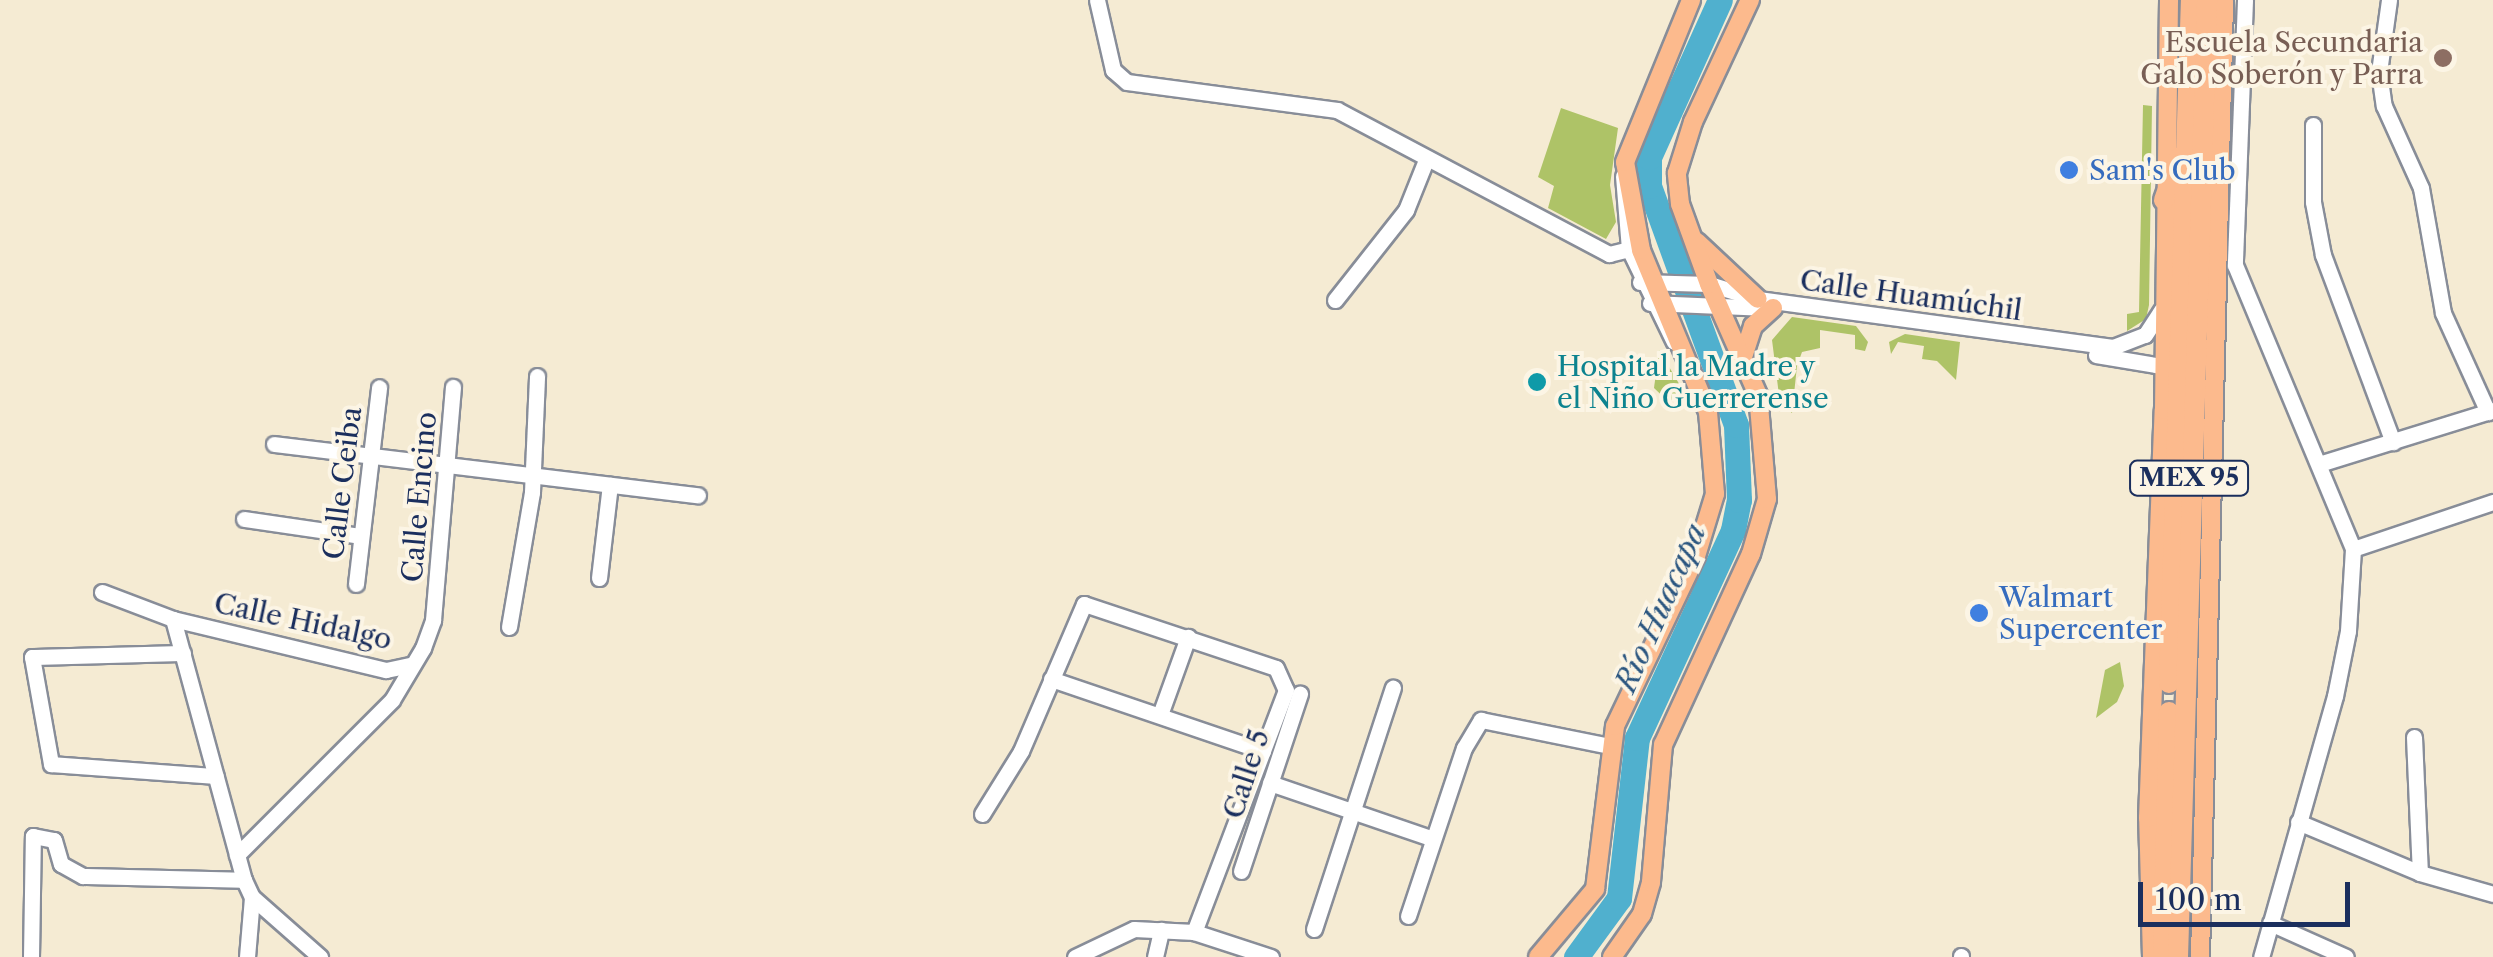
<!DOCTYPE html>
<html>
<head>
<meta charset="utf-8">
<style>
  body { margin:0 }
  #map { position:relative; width:2493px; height:957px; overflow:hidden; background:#f5ebd3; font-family:"Libre Caslon Text",serif }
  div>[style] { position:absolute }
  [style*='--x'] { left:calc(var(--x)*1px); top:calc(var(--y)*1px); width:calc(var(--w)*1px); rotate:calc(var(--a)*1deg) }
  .green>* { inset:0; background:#aec367 }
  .river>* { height:25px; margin:-12.5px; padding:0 12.5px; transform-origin:12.5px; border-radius:12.5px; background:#50b0ce }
  .roads { filter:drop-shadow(2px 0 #888d98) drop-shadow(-2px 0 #888d98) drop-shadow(0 2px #888d98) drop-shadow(0 -2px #888d98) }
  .minor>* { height:15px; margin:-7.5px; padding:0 7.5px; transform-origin:7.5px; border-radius:7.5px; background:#fff }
  .major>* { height:18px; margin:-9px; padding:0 9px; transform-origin:9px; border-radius:9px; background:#fcba8d }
  .highway>* { height:20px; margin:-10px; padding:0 10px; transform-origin:10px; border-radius:10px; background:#fcba8d }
  .dots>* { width:28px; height:28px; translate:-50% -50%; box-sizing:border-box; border:5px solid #fcf5e5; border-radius:50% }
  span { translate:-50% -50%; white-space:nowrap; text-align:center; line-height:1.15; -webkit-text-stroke:8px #fcf5e5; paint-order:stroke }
  .shield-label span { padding:2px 8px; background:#fcf5e5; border:2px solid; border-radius:8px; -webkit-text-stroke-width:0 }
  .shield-label { font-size:25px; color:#1b2f5e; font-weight:700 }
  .education-label { font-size:28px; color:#785e54 }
  .right { translate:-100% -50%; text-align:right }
  .shop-label { font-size:28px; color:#366cbe }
  .left { translate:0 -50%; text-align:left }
  .street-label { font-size:28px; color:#1b2f5e }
  .culture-label { font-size:28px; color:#0d838f }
  .water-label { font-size:30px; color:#2b5680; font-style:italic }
  .scale { position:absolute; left:2138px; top:882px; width:212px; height:45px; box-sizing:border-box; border:5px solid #1b2f5e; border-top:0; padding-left:12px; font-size:30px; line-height:35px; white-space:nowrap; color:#1b2f5e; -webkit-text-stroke:8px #fcf5e5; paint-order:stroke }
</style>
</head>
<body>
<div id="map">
  <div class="green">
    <div style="clip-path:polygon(2143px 105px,2152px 106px,2149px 305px,2146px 319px,2127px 331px,2127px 314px,2139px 312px)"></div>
    <div style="clip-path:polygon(1561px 108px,1618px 128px,1610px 185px,1616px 222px,1606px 239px,1548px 208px,1554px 186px,1538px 177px)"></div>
    <div style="clip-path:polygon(1792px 317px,1856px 326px,1868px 342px,1865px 351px,1855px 349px,1855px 335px,1820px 330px,1820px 348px,1802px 352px,1797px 366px,1792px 413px,1780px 403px,1772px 340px)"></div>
    <div style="clip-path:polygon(1905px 334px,1960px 342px,1956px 380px,1937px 361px,1922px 359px,1924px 346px,1898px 342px,1891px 354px,1889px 342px)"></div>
    <div style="clip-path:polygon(1659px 350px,1681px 387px,1670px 403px,1654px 388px)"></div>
    <div style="clip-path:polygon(2120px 662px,2124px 686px,2117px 702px,2096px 718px,2105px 670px)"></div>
  </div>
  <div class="river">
    <div style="--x:1576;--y:957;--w:73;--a:-53.9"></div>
    <div style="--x:1619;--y:898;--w:161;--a:-83.6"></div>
    <div style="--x:1637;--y:738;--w:229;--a:-65.2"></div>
    <div style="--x:1733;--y:530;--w:31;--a:-79"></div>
    <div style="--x:1739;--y:500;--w:75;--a:-92.3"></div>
    <div style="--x:1736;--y:425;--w:254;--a:-110"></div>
    <div style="--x:1649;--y:186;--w:29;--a:-90"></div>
    <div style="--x:1649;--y:157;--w:172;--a:-65.7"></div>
  </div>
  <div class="roads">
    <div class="minor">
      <div style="--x:1097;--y:0;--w:72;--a:77.1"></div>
      <div style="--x:1113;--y:70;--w:18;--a:41"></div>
      <div style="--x:1127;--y:82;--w:212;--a:7.6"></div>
      <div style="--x:1337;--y:110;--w:308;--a:27.9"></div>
      <div style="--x:1609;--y:254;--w:21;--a:-14"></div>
      <div style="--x:2245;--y:0;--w:265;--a:92.2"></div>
      <div style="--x:2235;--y:265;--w:308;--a:67.4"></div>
      <div style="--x:2353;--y:549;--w:82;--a:93.5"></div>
      <div style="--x:2348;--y:631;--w:66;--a:101.3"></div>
      <div style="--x:2335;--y:696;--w:271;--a:105.8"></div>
      <div style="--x:2389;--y:0;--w:73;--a:97.9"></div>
      <div style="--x:2379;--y:72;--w:34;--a:82"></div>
      <div style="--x:2384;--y:106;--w:90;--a:65.7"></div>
      <div style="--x:2421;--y:188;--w:127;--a:80"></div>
      <div style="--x:2443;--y:313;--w:109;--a:65.6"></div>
      <div style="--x:2313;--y:125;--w:77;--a:90"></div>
      <div style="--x:2313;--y:202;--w:54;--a:79.3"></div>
      <div style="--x:2323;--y:255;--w:200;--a:69.5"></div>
      <div style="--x:1623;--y:176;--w:73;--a:85.3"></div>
      <div style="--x:1629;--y:249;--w:103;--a:64.2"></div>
      <div style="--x:1640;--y:282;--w:69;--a:1.7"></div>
      <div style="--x:1709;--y:284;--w:51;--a:17"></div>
      <div style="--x:1758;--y:299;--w:358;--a:7.7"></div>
      <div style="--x:2113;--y:347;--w:34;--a:-21"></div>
      <div style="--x:2145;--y:335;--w:30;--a:-57"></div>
      <div style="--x:1335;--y:300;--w:115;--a:-51.7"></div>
      <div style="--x:1406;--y:210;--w:54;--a:-68.2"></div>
      <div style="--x:1650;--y:303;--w:117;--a:2.4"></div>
      <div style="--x:2096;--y:355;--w:66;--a:9.6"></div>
      <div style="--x:274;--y:444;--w:427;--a:6.9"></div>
      <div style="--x:2319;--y:464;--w:182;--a:-17.2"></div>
      <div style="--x:244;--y:519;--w:118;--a:8.3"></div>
      <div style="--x:2353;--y:549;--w:148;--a:-18.6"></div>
      <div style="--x:599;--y:578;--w:94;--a:-83.3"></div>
      <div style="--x:356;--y:584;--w:198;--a:-83.3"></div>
      <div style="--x:102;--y:592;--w:76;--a:20.8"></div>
      <div style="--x:173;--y:619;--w:219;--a:13.5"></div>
      <div style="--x:386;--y:670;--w:25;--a:-12"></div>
      <div style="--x:173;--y:619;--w:270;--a:74.8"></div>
      <div style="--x:244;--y:880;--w:19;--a:65"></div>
      <div style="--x:252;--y:897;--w:91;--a:41.4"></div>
      <div style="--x:509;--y:627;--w:137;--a:-80.3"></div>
      <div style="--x:532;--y:492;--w:116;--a:-87.5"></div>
      <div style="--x:183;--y:653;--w:151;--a:178.5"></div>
      <div style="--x:32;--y:657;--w:109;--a:79.9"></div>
      <div style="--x:51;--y:764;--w:165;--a:4.2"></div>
      <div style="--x:1051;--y:679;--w:224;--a:18.8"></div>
      <div style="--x:1161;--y:712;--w:80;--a:-70.2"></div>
      <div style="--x:2414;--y:737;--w:136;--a:87.5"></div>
      <div style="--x:1270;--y:783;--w:170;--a:18.9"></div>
      <div style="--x:982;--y:814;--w:74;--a:-58.2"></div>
      <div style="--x:1021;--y:751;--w:160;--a:-66.8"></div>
      <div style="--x:1084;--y:604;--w:202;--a:18.4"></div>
      <div style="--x:1276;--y:668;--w:24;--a:66"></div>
      <div style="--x:1286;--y:690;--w:259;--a:110.8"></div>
      <div style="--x:2298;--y:822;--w:132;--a:22.7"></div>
      <div style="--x:2420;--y:873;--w:76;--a:16"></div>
      <div style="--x:237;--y:855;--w:219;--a:-45"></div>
      <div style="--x:392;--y:700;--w:61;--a:-59.2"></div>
      <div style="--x:423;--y:648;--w:30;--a:-70"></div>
      <div style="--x:433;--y:620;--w:234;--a:-85.1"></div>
      <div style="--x:1241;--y:871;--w:187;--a:-71.6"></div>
      <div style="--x:1408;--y:916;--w:177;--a:-71.6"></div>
      <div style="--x:1464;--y:748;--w:33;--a:-59"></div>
      <div style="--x:1481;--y:720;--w:132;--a:11.4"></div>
      <div style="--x:2270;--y:923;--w:83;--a:24.1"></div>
      <div style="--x:1314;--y:929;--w:254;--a:-71.9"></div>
      <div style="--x:31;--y:957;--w:121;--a:-89.1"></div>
      <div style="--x:33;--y:836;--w:21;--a:11"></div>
      <div style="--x:54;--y:840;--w:25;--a:74"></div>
      <div style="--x:61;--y:864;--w:25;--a:29"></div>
      <div style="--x:83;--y:876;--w:161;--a:1.4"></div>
      <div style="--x:247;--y:957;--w:60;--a:-85.2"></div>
      <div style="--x:1075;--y:957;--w:65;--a:-25.4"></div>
      <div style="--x:1134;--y:929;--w:60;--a:2.9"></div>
      <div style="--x:1194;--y:932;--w:81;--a:18"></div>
      <div style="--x:1155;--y:957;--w:28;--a:-77"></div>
      <div style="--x:1961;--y:957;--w:1;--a:-90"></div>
    </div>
    <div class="major">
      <div style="--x:1697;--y:242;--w:83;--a:43.1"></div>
      <div style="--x:1742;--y:360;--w:36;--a:-72"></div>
      <div style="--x:1753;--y:326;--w:27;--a:-42"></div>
      <div style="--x:1538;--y:957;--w:89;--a:-50"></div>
      <div style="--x:1595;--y:889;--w:164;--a:-83"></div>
      <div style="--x:1615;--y:726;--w:188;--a:-64.5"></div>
      <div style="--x:1696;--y:556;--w:65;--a:-73"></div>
      <div style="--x:1715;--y:494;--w:82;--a:-94.9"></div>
      <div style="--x:1708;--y:412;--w:175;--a:-112.5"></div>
      <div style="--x:1641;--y:250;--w:89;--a:-100.3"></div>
      <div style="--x:1625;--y:162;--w:175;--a:-67.8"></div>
      <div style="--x:1612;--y:957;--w:52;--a:-55.1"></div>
      <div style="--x:1642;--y:914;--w:33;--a:-74"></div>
      <div style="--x:1651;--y:882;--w:138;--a:-85"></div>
      <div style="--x:1663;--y:745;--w:210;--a:-65.3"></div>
      <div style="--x:1751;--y:554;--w:57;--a:-73.8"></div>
      <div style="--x:1767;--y:499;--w:104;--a:-94.9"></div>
      <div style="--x:1758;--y:395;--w:121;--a:-113.8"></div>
      <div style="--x:1709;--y:284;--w:85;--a:-109.9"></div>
      <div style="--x:1680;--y:204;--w:31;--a:-96"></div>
      <div style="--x:1677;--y:173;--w:53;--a:-72.6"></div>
      <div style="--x:1693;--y:122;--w:135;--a:-65"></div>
      <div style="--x:2152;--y:957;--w:139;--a:-91.6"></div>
      <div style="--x:2148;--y:818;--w:408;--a:-87.8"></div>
      <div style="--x:2164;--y:410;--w:410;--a:-89.3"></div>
      <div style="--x:2200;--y:957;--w:957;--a:-88.56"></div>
    </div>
    <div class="highway">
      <div style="--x:2164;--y:200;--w:45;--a:-70.3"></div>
      <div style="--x:2169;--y:683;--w:683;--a:-88.16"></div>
      <div style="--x:2163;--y:957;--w:245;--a:-88.6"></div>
      <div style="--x:2178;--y:957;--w:957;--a:-88.26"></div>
    </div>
  </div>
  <div class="dots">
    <div style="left:2443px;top:58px;background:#8d6e63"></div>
    <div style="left:2069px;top:170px;background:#3f7fe0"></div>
    <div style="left:1537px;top:382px;background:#0f9aa8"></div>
    <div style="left:1979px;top:613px;background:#3f7fe0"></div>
  </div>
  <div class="shield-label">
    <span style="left:2189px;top:478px">MEX 95</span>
  </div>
  <div class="education-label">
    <span class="right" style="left:2423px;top:58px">Escuela Secundaria<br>Galo Soberón y Parra</span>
  </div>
  <div class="shop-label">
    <span class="left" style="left:2089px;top:170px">Sam's Club</span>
    <span class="left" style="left:1999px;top:613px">Walmart<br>Supercenter</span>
  </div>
  <div class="street-label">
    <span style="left:1911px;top:295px;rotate:8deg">Calle Huamúchil</span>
    <span style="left:342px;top:483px;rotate:-83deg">Calle Ceiba</span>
    <span style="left:419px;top:497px;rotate:-85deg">Calle Encino</span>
    <span style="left:303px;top:621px;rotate:12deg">Calle Hidalgo</span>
    <span style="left:1246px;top:774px;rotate:-72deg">Calle 5</span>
  </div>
  <div class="culture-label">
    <span class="left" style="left:1557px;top:382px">Hospital la Madre y<br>el Niño Guerrerense</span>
  </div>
  <div class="water-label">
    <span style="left:1661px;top:608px;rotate:-66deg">Río Huacapa</span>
  </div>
  <div class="scale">100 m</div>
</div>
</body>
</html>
